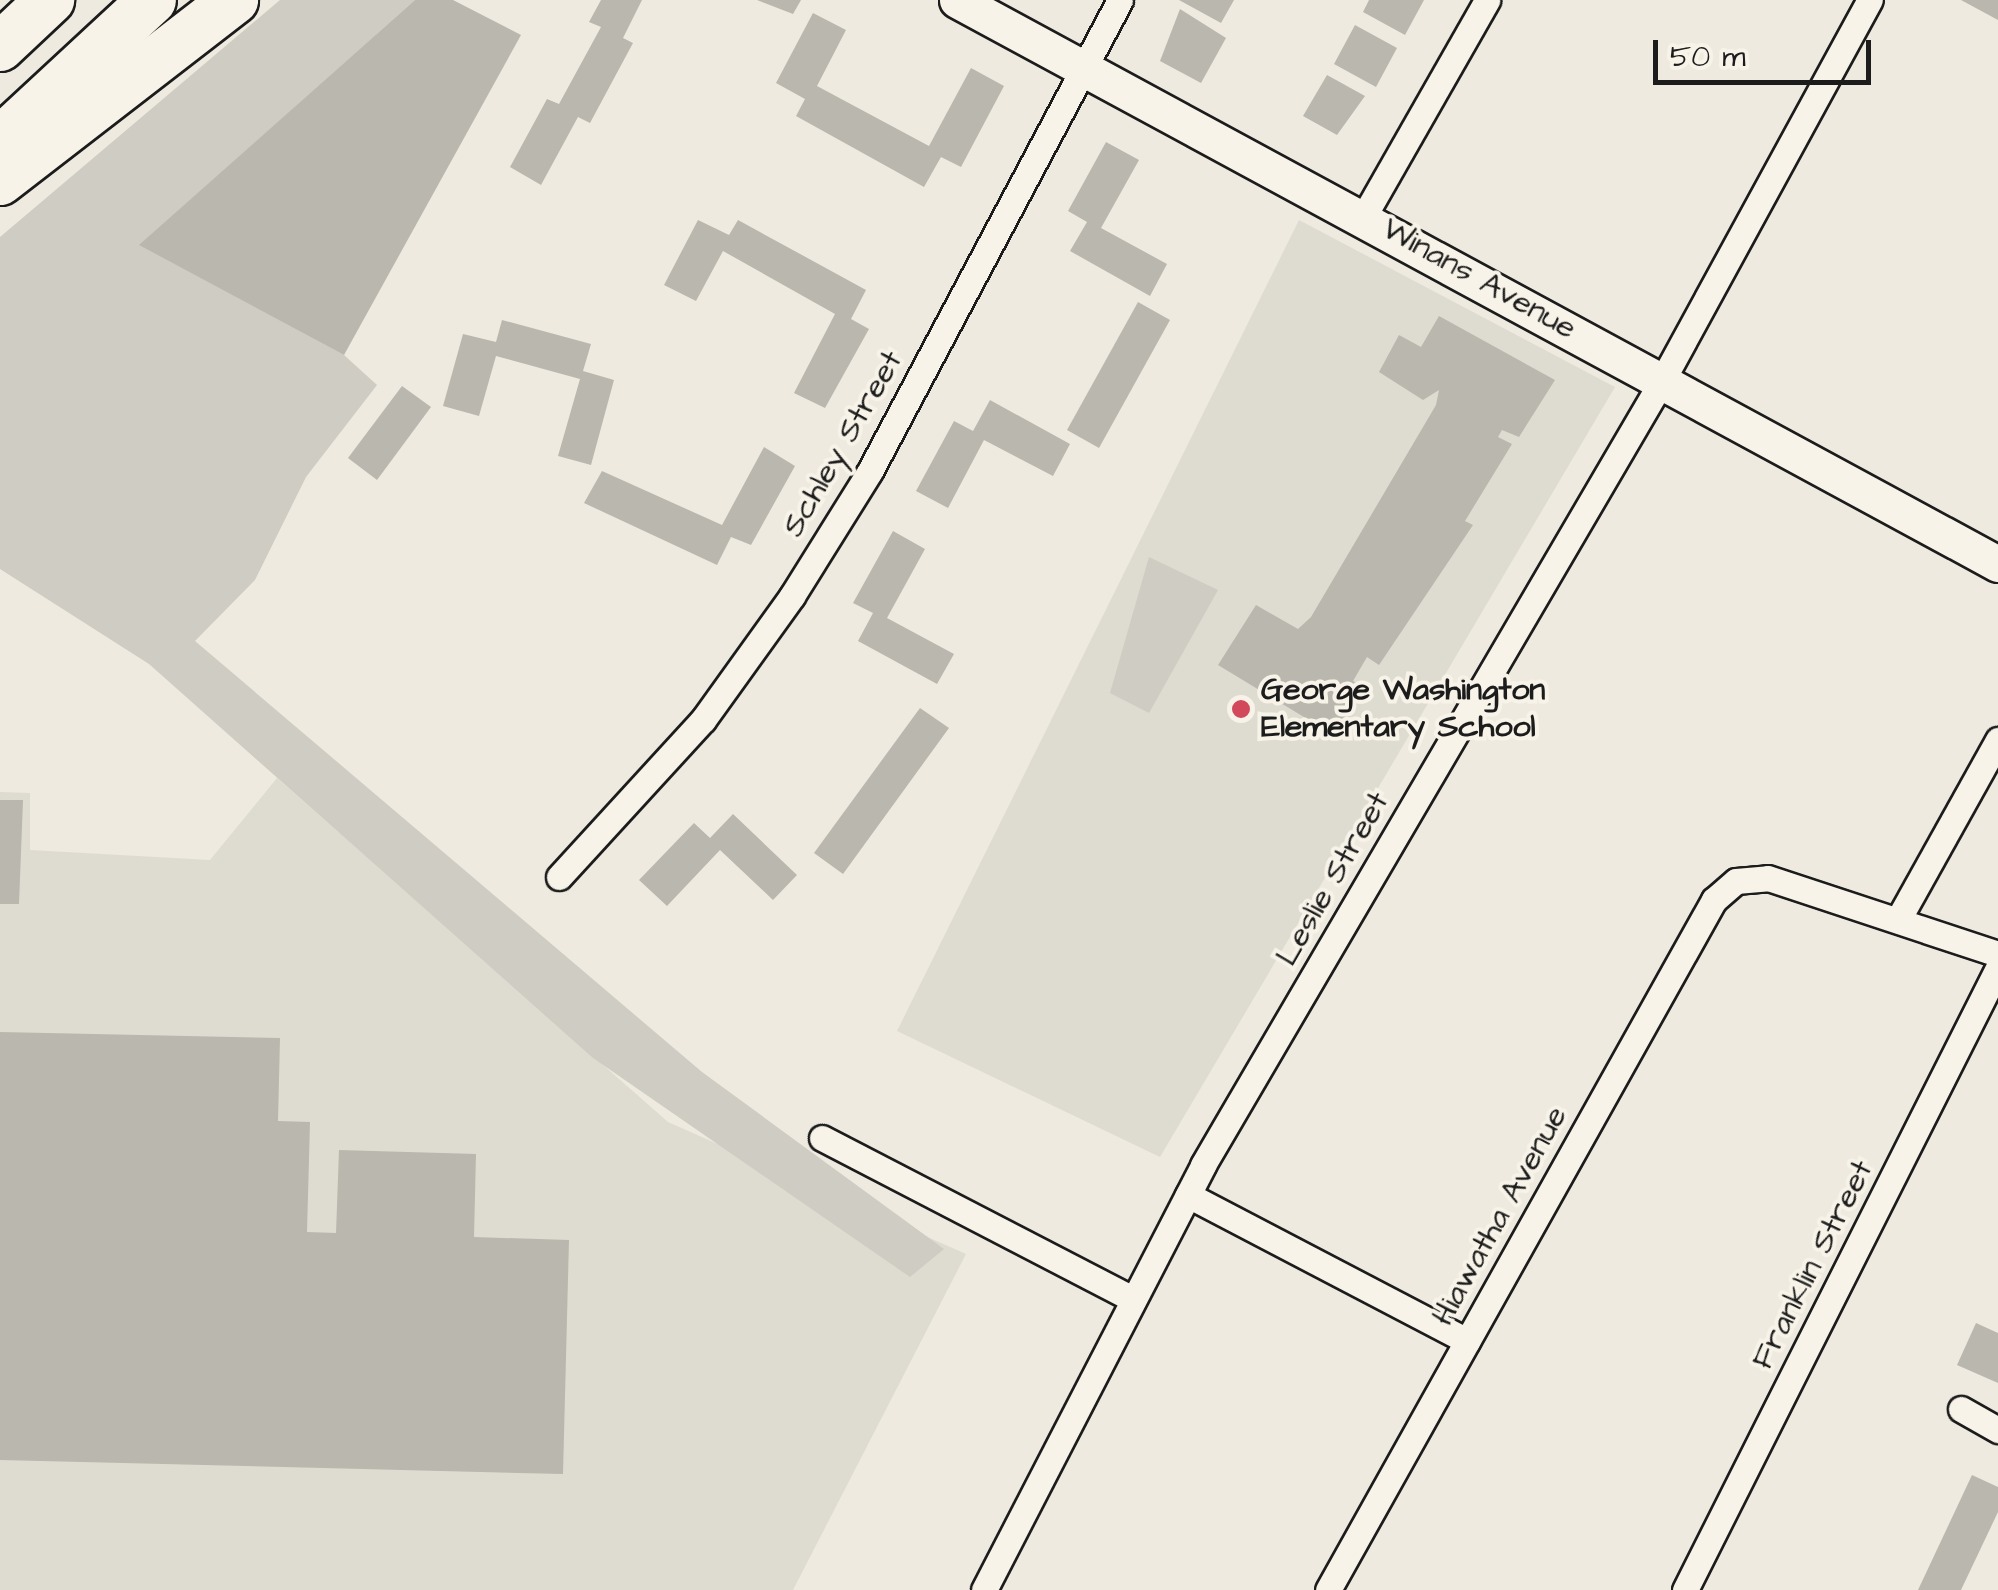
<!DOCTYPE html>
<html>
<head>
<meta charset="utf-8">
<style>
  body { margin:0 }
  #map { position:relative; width:1998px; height:1590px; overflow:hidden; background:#eeeae0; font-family:"Architects Daughter",sans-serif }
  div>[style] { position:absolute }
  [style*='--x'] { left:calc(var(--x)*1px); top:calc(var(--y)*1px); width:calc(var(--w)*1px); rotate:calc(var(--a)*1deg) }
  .built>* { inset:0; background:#dedbd1 }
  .green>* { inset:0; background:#cfccc3 }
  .building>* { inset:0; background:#bab7af }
  .roads { filter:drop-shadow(2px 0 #1c1c1c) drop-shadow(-2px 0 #1c1c1c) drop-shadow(0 2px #1c1c1c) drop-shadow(0 -2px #1c1c1c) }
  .street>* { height:25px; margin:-12.5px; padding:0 12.5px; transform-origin:12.5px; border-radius:12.5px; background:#f7f3e8 }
  .secondary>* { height:35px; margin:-17.5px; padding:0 17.5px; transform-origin:17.5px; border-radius:17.5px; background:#f7f3e8 }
  .highway>* { height:48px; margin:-24px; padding:0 24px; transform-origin:24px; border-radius:24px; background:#f7f3e8 }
  .dots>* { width:28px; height:28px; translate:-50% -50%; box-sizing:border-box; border:5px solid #f7f3e8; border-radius:50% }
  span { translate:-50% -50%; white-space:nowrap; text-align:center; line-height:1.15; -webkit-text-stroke:8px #f7f3e8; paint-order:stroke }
  .street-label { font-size:32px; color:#1c1c1c }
  .poi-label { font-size:32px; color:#1c1c1c; font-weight:700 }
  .left { translate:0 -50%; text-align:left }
  .scale { position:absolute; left:1653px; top:40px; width:218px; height:45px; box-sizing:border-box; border:5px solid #1c1c1c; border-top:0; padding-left:12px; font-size:30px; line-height:35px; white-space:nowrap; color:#1c1c1c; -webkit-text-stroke:8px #f7f3e8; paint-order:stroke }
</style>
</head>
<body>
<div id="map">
  <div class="built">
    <div style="clip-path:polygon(1299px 220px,1615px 387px,1160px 1157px,897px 1031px)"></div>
    <div style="clip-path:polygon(277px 778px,668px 1122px,966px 1254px,793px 1590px,0 1590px,0 792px,30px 793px,30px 850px,210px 860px)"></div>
  </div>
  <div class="green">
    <div style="clip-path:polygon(280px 0,415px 0,140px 245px,344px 355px,377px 385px,306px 477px,255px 580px,195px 641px,702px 1072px,944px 1249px,910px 1277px,593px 1058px,149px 664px,0 569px,0 237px)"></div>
    <div style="clip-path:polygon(1149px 557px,1218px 590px,1149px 713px,1110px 693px)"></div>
  </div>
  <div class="building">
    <div style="clip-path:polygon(415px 0,453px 0,521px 35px,344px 355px,139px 245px)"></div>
    <div style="clip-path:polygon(601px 0,642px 0,623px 38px,633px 43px,590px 123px,578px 117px,541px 185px,510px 167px,547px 99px,559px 104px,601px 27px,589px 22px)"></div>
    <div style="clip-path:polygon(757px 0,801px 0,793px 14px)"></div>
    <div style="clip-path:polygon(1179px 0,1234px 0,1221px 23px)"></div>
    <div style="clip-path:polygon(1369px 0,1424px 0,1405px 35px,1363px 12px)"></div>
    <div style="clip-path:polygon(1961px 0,1998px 0,1998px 20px)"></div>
    <div style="clip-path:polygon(1180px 9px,1226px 38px,1201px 83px,1160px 61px)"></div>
    <div style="clip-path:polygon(813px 13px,846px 30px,817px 86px,929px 146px,971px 68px,1004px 86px,961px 167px,941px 157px,924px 187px,796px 116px,805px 99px,776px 83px)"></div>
    <div style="clip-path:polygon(1355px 25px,1397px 48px,1376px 87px,1334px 64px)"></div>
    <div style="clip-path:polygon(1327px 75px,1365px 96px,1337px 135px,1303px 116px)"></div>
    <div style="clip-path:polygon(1106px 142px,1139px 160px,1101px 228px,1167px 264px,1150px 296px,1070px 251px,1087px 222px,1068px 211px)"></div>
    <div style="clip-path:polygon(698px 220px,729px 235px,738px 220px,866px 290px,851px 319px,869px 329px,825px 408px,794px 393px,835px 314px,723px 251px,696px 301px,664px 285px)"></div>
    <div style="clip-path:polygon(1138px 302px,1170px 320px,1099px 448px,1067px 430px)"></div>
    <div style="clip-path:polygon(1439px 316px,1555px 380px,1519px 437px,1502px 430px,1498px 437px,1512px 444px,1465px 521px,1473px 525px,1379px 665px,1367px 657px,1353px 681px,1366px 689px,1337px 737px,1218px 665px,1256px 605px,1298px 629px,1311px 617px,1436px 405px,1439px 390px,1423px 400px,1379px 372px,1399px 335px,1421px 347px)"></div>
    <div style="clip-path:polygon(502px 320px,591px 344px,583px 371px,614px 380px,591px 465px,558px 456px,580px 379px,496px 356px,479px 416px,443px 406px,463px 334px,496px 342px)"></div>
    <div style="clip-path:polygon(402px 386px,431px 407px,377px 480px,348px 458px)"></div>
    <div style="clip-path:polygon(990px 400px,1070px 444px,1053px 476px,984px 440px,948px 508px,916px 491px,954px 421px,973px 431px)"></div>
    <div style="clip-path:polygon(764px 447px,795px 466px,751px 545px,731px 537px,717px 565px,584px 503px,602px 471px,722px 525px)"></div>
    <div style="clip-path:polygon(893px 531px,925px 549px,887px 618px,954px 654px,937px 684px,858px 641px,873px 613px,853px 603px)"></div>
    <div style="clip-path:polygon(920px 708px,949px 728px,843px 874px,814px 853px)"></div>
    <div style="clip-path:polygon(0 800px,23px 800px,19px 904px,0 904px)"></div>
    <div style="clip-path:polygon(733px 814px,797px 875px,773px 900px,720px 850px,667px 906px,639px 880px,694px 823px,710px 838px)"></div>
    <div style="clip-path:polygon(0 1032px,280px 1038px,278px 1121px,310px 1122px,307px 1232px,336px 1233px,339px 1150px,476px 1154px,474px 1237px,569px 1240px,563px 1474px,0 1460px)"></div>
    <div style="clip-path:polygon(1976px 1323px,1998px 1333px,1998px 1383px,1957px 1365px)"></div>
    <div style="clip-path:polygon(1972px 1475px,1998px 1487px,1998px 1512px,1961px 1590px,1918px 1590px)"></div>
  </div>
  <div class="roads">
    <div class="street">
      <div style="--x:1364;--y:216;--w:249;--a:-60.3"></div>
      <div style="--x:559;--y:877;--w:213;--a:-47.5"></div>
      <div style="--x:703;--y:720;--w:153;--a:-54.3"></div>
      <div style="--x:792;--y:596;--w:147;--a:-58"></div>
      <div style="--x:870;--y:471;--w:533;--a:-62.04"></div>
      <div style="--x:1899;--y:918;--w:204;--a:-60.9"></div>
      <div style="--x:822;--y:1138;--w:348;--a:27.4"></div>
      <div style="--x:1188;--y:1195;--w:315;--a:27.6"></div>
      <div style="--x:1961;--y:1409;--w:43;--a:29.6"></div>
      <div style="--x:984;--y:1590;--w:478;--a:-62.7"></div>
      <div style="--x:1203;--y:1165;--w:911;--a:-59.66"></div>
      <div style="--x:1663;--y:379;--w:432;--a:-61.4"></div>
      <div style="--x:1328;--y:1590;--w:791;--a:-60.78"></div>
      <div style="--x:1714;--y:900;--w:29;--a:-41"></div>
      <div style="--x:1736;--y:881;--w:32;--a:-5"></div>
      <div style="--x:1768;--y:878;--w:242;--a:18.3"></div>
      <div style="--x:1685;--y:1590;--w:696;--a:-63.29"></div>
    </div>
    <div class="secondary">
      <div style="--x:957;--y:0;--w:1184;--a:28.45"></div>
    </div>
    <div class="highway">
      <div style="--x:0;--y:47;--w:69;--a:-43.2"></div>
      <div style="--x:0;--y:141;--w:207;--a:-42.8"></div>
      <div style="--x:0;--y:181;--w:296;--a:-37.7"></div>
    </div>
  </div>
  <div class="dots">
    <div style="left:1241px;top:709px;background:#d1495b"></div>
  </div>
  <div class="street-label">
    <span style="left:1479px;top:279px;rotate:29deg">Winans Avenue</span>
    <span style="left:843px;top:444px;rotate:-60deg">Schley Street</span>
    <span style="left:1333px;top:879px;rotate:-60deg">Leslie Street</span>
    <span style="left:1500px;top:1216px;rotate:-61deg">Hiawatha Avenue</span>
    <span style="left:1813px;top:1265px;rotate:-63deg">Franklin Street</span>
  </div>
  <div class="poi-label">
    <span class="left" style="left:1261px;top:709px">George Washington<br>Elementary School</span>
  </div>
  <div class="scale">50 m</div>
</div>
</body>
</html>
